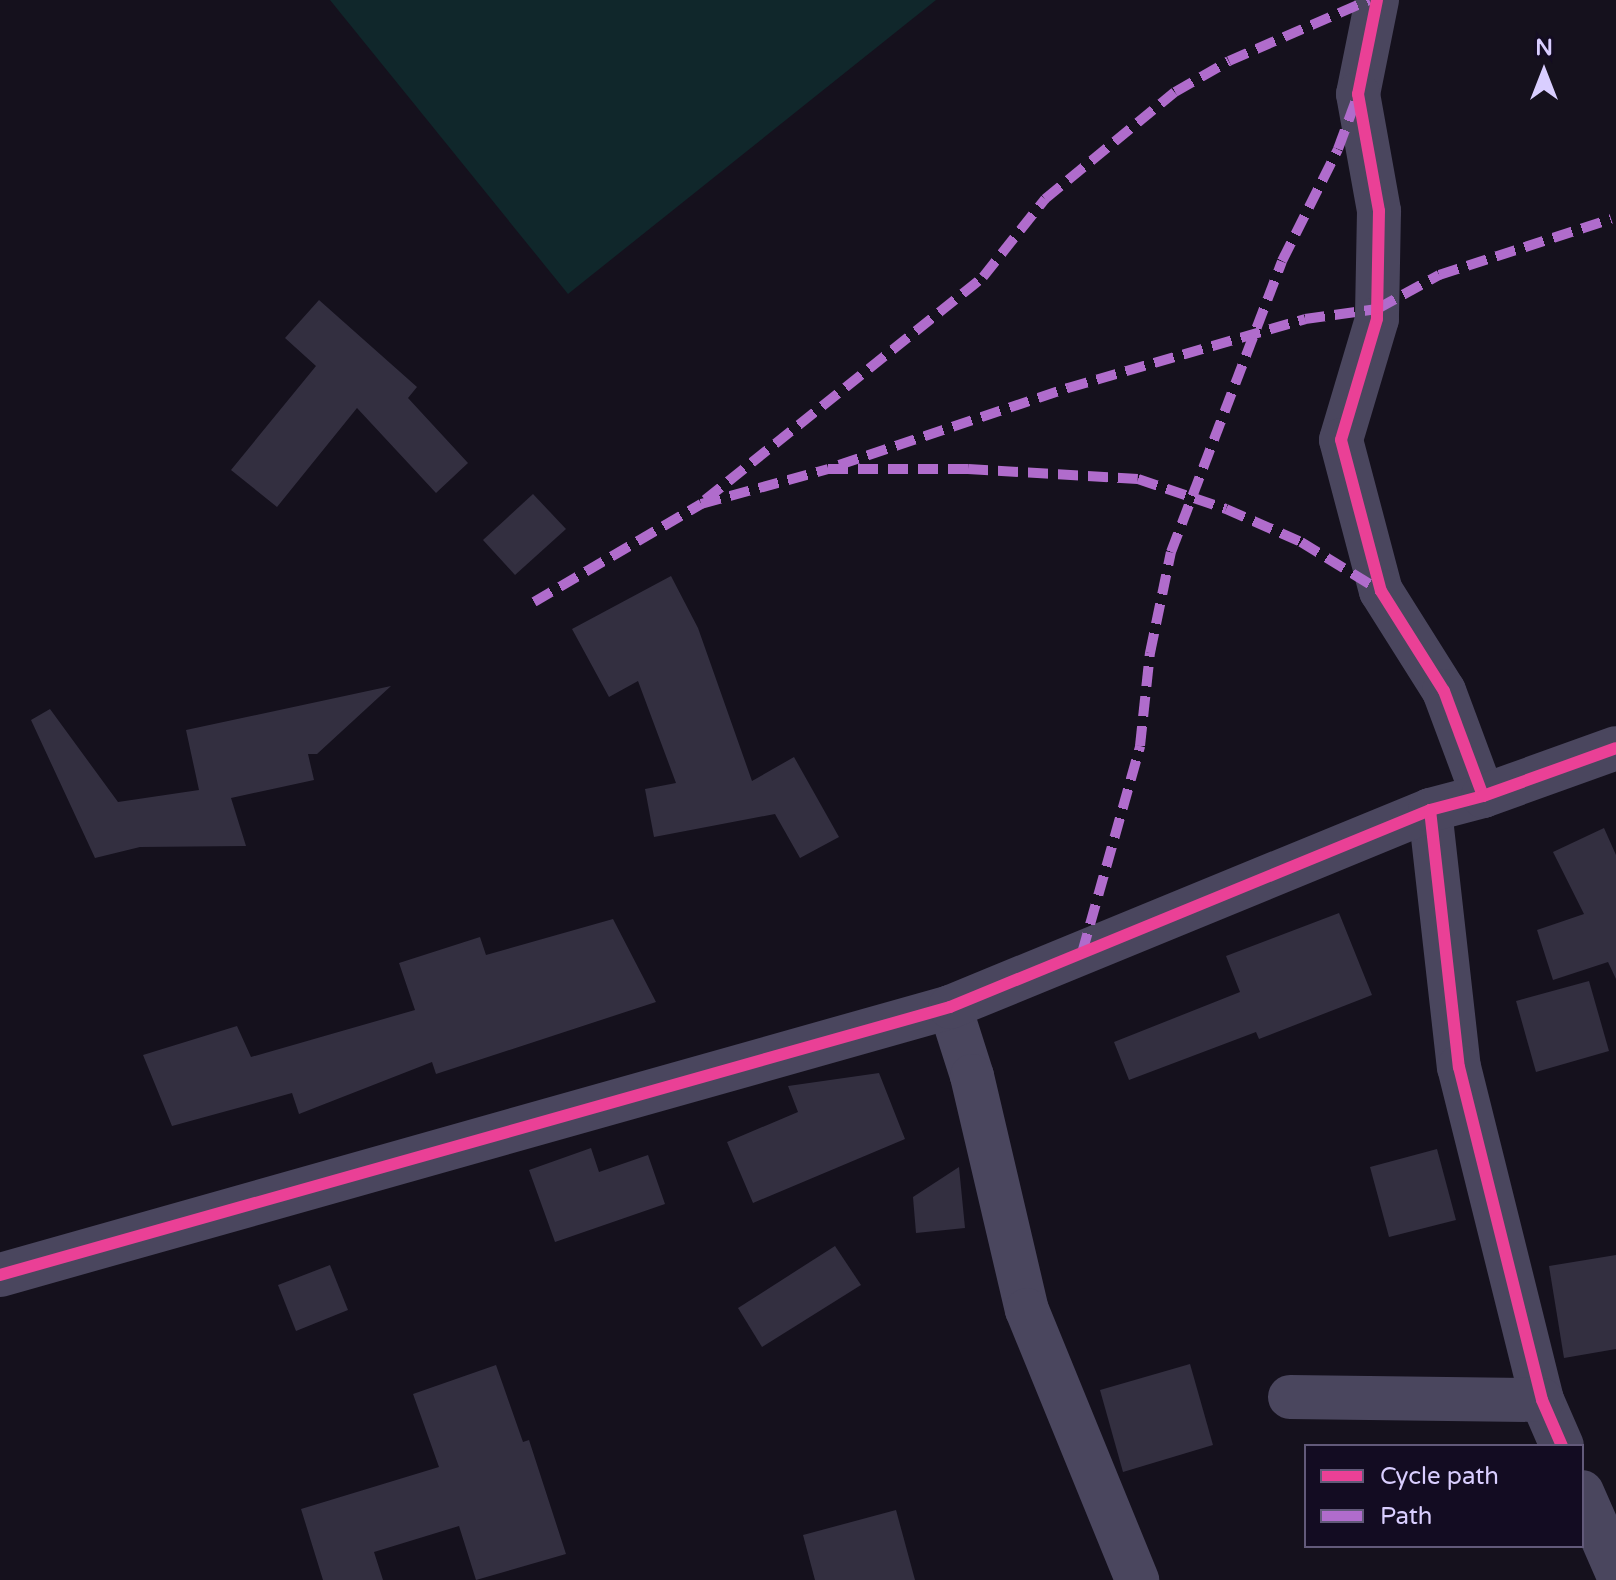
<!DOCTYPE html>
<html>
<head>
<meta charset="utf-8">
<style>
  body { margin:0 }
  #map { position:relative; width:1616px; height:1580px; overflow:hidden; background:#15111d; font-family:"Varela Round",sans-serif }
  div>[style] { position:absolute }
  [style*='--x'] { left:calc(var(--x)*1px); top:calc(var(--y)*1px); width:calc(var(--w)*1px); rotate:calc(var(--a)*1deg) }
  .green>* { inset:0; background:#10272b }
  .building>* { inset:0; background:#332f40 }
  .street>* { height:44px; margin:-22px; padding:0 22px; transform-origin:22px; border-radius:22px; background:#4a465e }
  .quiet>* { height:10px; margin-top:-5px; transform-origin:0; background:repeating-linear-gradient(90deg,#b06ccc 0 20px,transparent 0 30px) }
  .cycleway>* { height:12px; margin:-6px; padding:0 6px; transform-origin:6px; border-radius:6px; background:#ea4096 }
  span { translate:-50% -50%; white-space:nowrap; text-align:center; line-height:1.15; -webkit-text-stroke:7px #130c22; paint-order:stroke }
  .legend { position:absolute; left:1304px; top:1444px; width:280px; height:104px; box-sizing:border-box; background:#130c22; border:2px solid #625a7a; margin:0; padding:10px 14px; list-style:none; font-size:24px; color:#d9ceff }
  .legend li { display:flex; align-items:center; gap:16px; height:40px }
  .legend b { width:40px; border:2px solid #625a7a }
  .north { position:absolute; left:1504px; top:32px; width:80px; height:80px; -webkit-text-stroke:6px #130c22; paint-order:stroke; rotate:0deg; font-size:22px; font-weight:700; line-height:32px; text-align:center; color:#d9ceff }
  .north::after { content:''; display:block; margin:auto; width:28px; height:36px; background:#d9ceff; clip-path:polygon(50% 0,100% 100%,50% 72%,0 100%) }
</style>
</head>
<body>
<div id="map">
  <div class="green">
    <div style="clip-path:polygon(330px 0,936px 0,568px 294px)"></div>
  </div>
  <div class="building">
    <div style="clip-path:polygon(319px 300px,417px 387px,408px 398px,468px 463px,436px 493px,357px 408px,277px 507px,231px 470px,316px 366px,285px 338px)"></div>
    <div style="clip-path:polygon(533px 494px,566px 529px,515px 575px,483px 540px)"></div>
    <div style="clip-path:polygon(671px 576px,698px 628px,752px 781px,794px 757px,839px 837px,800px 858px,775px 814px,654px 837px,645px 789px,676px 783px,638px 681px,609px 697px,572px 629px)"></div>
    <div style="clip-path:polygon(391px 686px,317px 754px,308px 754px,314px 780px,231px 798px,246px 846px,140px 847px,95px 858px,31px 720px,50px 709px,118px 802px,199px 790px,186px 730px)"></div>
    <div style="clip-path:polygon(1604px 828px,1616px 855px,1616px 979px,1608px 962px,1553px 980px,1537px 930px,1584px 914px,1553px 852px)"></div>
    <div style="clip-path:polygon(1339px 913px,1372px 995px,1259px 1039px,1256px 1032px,1129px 1080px,1114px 1042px,1240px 992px,1226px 956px)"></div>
    <div style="clip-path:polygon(613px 919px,656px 1002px,436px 1074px,432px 1062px,299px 1114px,292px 1093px,172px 1126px,143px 1055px,237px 1026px,251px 1057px,415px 1010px,399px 963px,480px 937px,486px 955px)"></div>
    <div style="clip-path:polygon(1589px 981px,1609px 1051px,1536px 1072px,1516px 1001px)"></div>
    <div style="clip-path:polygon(879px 1073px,905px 1139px,753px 1203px,727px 1142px,798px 1112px,788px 1086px)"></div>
    <div style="clip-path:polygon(591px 1148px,599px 1172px,648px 1155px,665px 1204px,555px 1242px,529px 1170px)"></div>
    <div style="clip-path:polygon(1437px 1149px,1456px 1220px,1389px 1237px,1370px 1167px)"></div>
    <div style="clip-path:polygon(959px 1167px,965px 1228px,916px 1233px,913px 1197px)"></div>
    <div style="clip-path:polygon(835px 1246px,861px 1285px,762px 1347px,738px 1308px)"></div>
    <div style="clip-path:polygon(1616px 1255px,1616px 1349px,1564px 1358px,1549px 1266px)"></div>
    <div style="clip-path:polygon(330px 1265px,348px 1310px,296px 1331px,278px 1285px)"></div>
    <div style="clip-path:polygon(1190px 1364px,1213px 1445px,1123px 1472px,1100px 1390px)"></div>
    <div style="clip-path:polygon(496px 1365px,523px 1442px,529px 1440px,566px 1554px,476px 1580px,459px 1526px,374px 1552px,383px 1580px,323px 1580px,301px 1509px,439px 1467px,413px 1394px)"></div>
    <div style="clip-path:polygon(896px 1510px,915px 1580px,815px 1580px,803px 1535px)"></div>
  </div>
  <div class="street">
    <div style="--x:1377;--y:0;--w:96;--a:101.4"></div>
    <div style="--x:1358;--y:94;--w:119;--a:79.8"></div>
    <div style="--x:1379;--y:211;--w:108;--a:91.1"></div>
    <div style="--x:1377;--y:319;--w:126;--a:106.6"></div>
    <div style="--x:1341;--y:440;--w:156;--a:75.2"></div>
    <div style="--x:1381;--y:591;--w:118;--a:57.8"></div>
    <div style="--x:1444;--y:691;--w:112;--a:69.6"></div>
    <div style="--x:1430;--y:810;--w:259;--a:83.6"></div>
    <div style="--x:1459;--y:1067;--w:343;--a:76"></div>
    <div style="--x:1542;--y:1400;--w:50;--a:66.5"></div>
    <div style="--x:950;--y:1007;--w:72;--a:72.3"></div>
    <div style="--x:972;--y:1076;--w:240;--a:76.8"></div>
    <div style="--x:1027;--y:1310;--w:292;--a:67.8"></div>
    <div style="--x:0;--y:1275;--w:987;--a:-15.75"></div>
    <div style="--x:950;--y:1007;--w:519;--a:-22.31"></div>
    <div style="--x:1430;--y:810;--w:55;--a:-14.8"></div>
    <div style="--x:1483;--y:796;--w:141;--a:-19.8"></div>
    <div style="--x:1290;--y:1397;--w:252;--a:0.7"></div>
    <div style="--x:1582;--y:1492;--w:85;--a:66.4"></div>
  </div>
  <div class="quiet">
    <div style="--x:839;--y:465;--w:242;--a:-18.6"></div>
    <div style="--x:1068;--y:388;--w:247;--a:-16.2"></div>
    <div style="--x:1305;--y:319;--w:73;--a:-7.9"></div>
    <div style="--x:1377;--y:309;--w:71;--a:-28.7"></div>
    <div style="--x:1439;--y:275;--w:181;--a:-18"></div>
    <div style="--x:705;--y:500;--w:356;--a:-38.7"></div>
    <div style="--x:983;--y:277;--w:100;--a:-51.5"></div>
    <div style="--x:1045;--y:199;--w:168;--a:-39.5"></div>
    <div style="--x:1175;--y:92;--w:62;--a:-29.9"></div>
    <div style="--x:1229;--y:61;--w:153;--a:-23.5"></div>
    <div style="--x:534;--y:602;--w:194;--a:-30.4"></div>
    <div style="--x:701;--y:504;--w:132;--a:-15.4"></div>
    <div style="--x:828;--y:469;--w:140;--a:0"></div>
    <div style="--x:968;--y:469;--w:170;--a:3.4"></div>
    <div style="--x:1138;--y:479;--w:93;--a:18.8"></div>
    <div style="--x:1226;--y:509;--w:82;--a:23.7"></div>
    <div style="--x:1301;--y:542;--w:94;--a:31.5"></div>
    <div style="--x:1082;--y:953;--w:215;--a:-74.3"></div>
    <div style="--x:1140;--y:746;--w:94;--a:-83.9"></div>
    <div style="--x:1150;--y:653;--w:103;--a:-78.3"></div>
    <div style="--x:1171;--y:552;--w:311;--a:-69.1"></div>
    <div style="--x:1282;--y:261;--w:125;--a:-63.4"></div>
    <div style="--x:1338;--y:149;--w:52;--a:-69.8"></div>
  </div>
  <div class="cycleway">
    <div style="--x:1377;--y:0;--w:96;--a:101.4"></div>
    <div style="--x:1358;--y:94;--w:119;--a:79.8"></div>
    <div style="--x:1379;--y:211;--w:108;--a:91.1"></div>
    <div style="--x:1377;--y:319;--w:126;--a:106.6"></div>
    <div style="--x:1341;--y:440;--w:156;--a:75.2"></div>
    <div style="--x:1381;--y:591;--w:118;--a:57.8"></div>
    <div style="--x:1444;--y:691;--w:112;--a:69.6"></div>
    <div style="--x:1430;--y:810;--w:259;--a:83.6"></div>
    <div style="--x:1459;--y:1067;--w:343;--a:76"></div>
    <div style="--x:1542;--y:1400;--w:50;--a:66.5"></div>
    <div style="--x:0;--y:1275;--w:987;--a:-15.75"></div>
    <div style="--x:950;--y:1007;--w:519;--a:-22.31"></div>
    <div style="--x:1430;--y:810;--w:55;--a:-14.8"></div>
    <div style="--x:1483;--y:796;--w:141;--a:-19.8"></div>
  </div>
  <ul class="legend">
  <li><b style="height:10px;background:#ea4096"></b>Cycle path</li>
  <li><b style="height:10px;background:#b06ccc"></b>Path</li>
  </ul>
  <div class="north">N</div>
</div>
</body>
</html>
